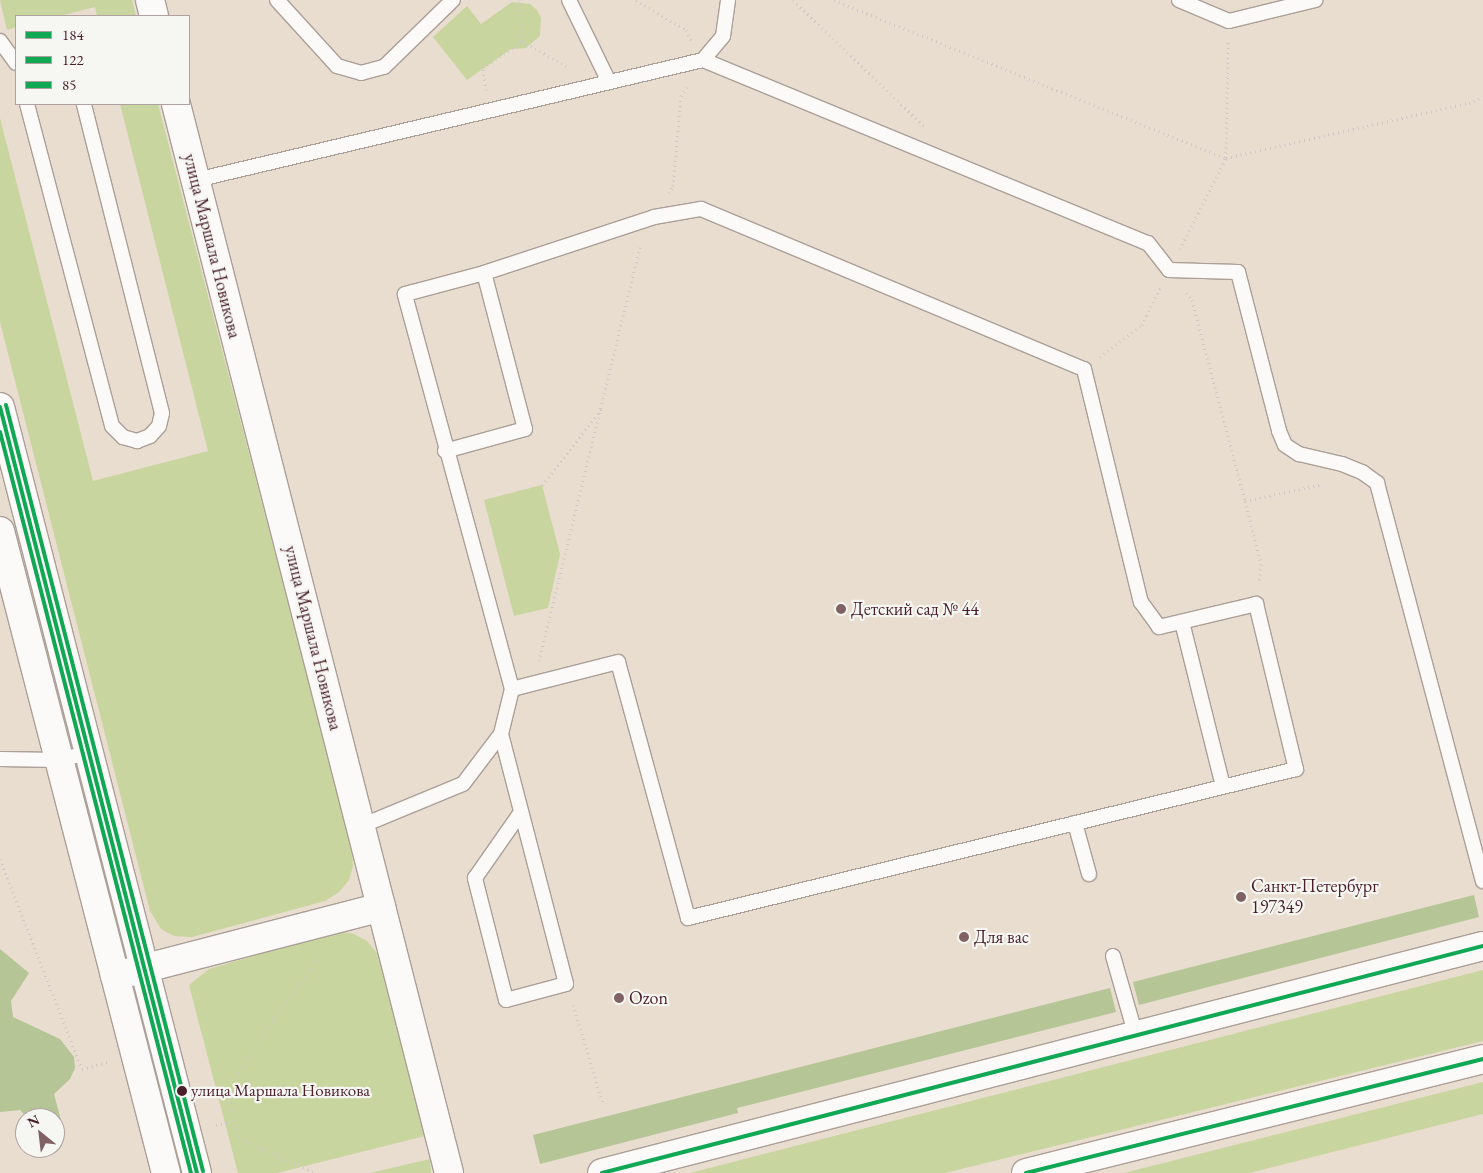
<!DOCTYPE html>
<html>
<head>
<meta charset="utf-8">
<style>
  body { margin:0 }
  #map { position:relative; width:1483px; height:1173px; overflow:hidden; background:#e8ddce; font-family:"EB Garamond",serif }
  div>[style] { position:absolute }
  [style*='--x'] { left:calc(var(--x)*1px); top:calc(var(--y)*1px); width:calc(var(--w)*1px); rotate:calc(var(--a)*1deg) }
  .green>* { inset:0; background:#c9d59e }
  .forest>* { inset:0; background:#b5c595 }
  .path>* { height:3px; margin-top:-1.5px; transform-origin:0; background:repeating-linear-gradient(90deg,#cec8c6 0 1px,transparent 0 5px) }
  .roads { filter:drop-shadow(1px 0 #ab9f98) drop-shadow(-1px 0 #ab9f98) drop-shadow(0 1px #ab9f98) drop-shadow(0 -1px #ab9f98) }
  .service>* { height:14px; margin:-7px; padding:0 7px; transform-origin:7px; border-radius:7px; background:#fcfaf8 }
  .minor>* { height:28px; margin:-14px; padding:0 14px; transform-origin:14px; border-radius:14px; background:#fcfaf8 }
  .tertiary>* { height:28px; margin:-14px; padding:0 14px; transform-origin:14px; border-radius:14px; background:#fcfaf8 }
  .bus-1>* { height:4px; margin:-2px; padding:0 2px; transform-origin:2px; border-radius:2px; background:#10a855 }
  .bus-2>* { height:4px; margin:-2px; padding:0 2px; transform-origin:2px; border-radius:2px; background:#10a855 }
  .bus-3>* { height:4px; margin:-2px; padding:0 2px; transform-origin:2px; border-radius:2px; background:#10a855 }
  .dots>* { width:14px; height:14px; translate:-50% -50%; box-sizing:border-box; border:2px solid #f6f6f2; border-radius:50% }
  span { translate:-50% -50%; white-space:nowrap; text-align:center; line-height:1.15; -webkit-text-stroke:4.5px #f6f6f2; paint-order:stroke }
  .bus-label { font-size:17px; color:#4a1f2b }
  .left { translate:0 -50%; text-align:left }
  .street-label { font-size:18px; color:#4a1f2b }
  .poi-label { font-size:18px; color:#4a1f2b }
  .legend { position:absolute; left:15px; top:15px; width:175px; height:90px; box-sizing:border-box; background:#f6f6f2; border:1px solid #b1a0a2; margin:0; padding:6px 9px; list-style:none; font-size:15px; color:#4a1f2b }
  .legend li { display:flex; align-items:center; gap:10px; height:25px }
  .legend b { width:25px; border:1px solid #b1a0a2 }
  .north { position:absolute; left:15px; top:1108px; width:50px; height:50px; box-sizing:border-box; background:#f6f6f2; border:1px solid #b1a0a2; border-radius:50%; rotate:331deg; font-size:14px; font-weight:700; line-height:20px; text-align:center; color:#4a1f2b }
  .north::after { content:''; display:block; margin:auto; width:18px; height:22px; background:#816264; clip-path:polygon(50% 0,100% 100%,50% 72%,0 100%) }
</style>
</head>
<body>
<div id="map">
  <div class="green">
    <div style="clip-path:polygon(0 0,132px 0,136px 16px,97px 16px,95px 7px,60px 16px,16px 16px,16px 27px,7px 30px)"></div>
    <div style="clip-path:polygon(512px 2px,530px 4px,537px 10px,541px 18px,540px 36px,526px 48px,511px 49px,467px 80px,433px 37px,467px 6px,481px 24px)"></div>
    <div style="clip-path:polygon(120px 104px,158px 104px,352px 849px,353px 866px,349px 880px,339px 892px,325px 901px,192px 937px,174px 936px,161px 929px,150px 911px,0 322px,0 118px,93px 481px,208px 451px)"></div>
    <div style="clip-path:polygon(542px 485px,560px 554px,548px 608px,514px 616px,484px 500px)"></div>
    <div style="clip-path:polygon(335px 932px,352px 933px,367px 941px,377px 953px,425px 1136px,277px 1173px,238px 1173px,189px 985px,209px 969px)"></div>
    <div style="clip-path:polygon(1483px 970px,1483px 1041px,945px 1173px,690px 1173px)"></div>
    <div style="clip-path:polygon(1483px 1082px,1483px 1114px,1249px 1173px,1124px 1173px)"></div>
    <div style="clip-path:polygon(430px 1159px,431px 1173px,370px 1173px)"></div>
  </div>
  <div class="forest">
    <div style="clip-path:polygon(1474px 895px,1479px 917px,1139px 1005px,1133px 982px)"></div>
    <div style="clip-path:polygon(0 949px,29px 973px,11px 1001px,13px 1017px,60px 1039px,74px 1057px,75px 1068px,70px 1079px,54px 1094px,62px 1124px,55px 1131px,55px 1118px,28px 1118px,20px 1110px,0 1112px)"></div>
    <div style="clip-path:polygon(1110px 988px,1116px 1012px,737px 1108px,738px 1113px,540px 1164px,533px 1135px)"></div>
  </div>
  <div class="path">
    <div style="--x:519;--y:0;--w:41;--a:85.8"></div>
    <div style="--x:522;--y:41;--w:55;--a:29.4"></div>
    <div style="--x:636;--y:0;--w:58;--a:31"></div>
    <div style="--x:686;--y:30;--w:13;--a:61"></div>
    <div style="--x:793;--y:0;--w:182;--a:43.9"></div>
    <div style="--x:834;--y:0;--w:423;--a:22"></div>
    <div style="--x:1226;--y:158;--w:249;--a:-12.8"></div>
    <div style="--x:1469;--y:103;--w:15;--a:-23"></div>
    <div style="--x:486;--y:90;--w:22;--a:-98"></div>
    <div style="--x:483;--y:68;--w:47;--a:-34.7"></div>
    <div style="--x:669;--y:193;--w:8;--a:-60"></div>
    <div style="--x:673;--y:186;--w:90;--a:-84.9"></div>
    <div style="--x:681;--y:96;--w:11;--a:-56"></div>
    <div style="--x:1180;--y:249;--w:102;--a:-63.2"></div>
    <div style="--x:1226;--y:158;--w:117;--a:-89"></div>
    <div style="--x:1186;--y:293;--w:9;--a:49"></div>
    <div style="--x:1192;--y:300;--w:208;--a:75.2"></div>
    <div style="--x:1245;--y:501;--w:65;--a:75.7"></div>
    <div style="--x:1261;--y:564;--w:19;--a:96"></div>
    <div style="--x:1100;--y:357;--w:53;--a:-37.3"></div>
    <div style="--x:1142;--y:325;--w:41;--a:-64.1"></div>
    <div style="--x:542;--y:485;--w:97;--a:-51.7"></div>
    <div style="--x:1245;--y:501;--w:80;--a:-12.3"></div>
    <div style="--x:539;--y:661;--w:429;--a:-76.3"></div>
    <div style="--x:0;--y:859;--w:225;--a:68.7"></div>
    <div style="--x:82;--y:1069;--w:28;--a:-15"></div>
    <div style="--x:573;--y:1005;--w:103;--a:73.1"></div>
    <div style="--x:216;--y:1125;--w:17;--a:-10"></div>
    <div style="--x:313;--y:1172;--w:72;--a:-155.6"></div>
    <div style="--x:247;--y:1142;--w:11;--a:-139"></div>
    <div style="--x:239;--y:1135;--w:28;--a:-108"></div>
    <div style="--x:230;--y:1108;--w:37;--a:-77"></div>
    <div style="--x:238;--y:1072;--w:145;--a:-55.1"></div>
  </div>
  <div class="roads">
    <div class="service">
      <div style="--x:277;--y:0;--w:89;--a:47.7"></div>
      <div style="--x:337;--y:66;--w:25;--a:16"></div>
      <div style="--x:361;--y:73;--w:24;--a:-15"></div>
      <div style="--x:384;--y:67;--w:96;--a:-44.2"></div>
      <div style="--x:569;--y:0;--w:91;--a:64"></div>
      <div style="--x:1179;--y:0;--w:54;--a:22.8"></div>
      <div style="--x:1229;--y:21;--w:89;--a:-13.7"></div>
      <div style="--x:0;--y:41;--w:27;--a:54"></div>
      <div style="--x:703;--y:60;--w:31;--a:-50"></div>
      <div style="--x:723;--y:36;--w:36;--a:-82"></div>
      <div style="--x:27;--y:104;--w:333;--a:75.2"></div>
      <div style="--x:112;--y:426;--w:16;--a:45"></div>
      <div style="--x:123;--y:437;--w:15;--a:16"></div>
      <div style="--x:137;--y:441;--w:14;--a:-21"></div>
      <div style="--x:150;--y:436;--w:13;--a:-48"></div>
      <div style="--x:159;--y:426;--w:13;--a:-77"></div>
      <div style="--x:162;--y:413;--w:319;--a:-104.2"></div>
      <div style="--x:196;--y:180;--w:521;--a:-13.32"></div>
      <div style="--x:703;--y:60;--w:481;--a:22.4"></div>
      <div style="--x:1148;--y:243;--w:34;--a:52"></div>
      <div style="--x:1169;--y:270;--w:69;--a:1.7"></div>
      <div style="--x:1238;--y:272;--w:164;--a:75.5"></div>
      <div style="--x:1279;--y:431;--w:15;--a:67"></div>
      <div style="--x:1285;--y:445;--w:17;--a:33"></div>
      <div style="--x:1299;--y:454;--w:44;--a:13.1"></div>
      <div style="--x:1342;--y:464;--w:22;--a:22"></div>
      <div style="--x:1362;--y:472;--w:19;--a:36"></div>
      <div style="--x:1377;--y:483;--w:412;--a:75.1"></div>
      <div style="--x:445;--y:451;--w:83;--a:-15.4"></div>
      <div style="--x:525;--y:429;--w:161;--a:-104.7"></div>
      <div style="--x:1182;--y:622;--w:169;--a:76"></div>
      <div style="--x:501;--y:734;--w:258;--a:75.4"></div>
      <div style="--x:566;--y:984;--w:62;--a:165.1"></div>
      <div style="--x:506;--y:1000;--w:126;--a:-104.3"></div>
      <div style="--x:475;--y:878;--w:80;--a:-55.1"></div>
      <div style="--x:0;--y:759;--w:59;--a:1"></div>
      <div style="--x:59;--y:760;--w:30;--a:-14"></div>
      <div style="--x:1075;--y:823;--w:53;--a:74.6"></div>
      <div style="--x:361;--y:826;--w:110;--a:-22.4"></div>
      <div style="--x:463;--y:784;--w:63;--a:-52.8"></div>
      <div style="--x:501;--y:734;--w:46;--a:-76.3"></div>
      <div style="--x:512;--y:689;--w:409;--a:-105.2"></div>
      <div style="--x:405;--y:294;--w:82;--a:-14.9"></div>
      <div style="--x:484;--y:273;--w:179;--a:-18.2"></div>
      <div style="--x:654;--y:217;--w:48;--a:-9.7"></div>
      <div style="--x:701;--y:209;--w:415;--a:22.7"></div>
      <div style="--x:1084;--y:369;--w:240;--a:76.3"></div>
      <div style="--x:1141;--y:602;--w:31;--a:54"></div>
      <div style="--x:1159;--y:627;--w:100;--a:-13.3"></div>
      <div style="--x:1256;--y:604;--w:170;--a:76.4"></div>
      <div style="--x:1296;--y:769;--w:626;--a:166.23"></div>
      <div style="--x:688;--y:918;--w:265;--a:-105.3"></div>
      <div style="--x:618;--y:662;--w:109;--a:165.7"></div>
      <div style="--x:1113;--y:956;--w:83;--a:74"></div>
    </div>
    <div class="minor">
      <div style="--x:150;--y:0;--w:16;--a:76"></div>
      <div style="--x:176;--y:104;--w:1103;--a:75.67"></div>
      <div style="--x:115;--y:976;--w:275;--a:-14.5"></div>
    </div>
    <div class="tertiary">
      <div style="--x:0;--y:407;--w:791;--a:75.58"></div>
      <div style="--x:0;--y:531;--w:663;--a:75.5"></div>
      <div style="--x:602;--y:1173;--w:910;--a:-14.45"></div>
      <div style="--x:1026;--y:1173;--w:471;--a:-14"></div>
    </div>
  </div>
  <div class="bus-1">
    <div style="--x:0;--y:407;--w:791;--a:75.58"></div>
    <div style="--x:602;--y:1173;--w:910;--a:-14.45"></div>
    <div style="--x:1026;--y:1173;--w:471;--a:-14"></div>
  </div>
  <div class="bus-2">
    <div style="--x:0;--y:432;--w:765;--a:75.55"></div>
  </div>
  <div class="bus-3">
    <div style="--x:6;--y:405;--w:791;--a:75.58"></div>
  </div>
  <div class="dots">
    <div style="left:841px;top:609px;background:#816264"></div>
    <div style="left:1241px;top:897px;background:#816264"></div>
    <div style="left:964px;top:937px;background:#816264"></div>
    <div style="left:619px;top:998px;background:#816264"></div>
    <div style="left:182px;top:1091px;background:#4a1f2b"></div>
  </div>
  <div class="bus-label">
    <span class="left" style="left:191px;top:1091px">улица Маршала Новикова</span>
  </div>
  <div class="street-label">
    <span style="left:212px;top:246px;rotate:76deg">улица Маршала Новикова</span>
    <span style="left:313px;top:638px;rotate:76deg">улица Маршала Новикова</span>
  </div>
  <div class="poi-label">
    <span class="left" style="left:851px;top:609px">Детский сад № 44</span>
    <span class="left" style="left:1251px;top:897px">Санкт-Петербург<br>197349</span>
    <span class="left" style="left:974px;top:937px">Для вас</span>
    <span class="left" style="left:629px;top:998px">Ozon</span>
  </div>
  <ul class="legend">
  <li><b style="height:6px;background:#10a855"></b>184</li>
  <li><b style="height:6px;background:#10a855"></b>122</li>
  <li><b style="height:6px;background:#10a855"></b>85</li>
  </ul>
  <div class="north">N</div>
</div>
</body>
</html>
